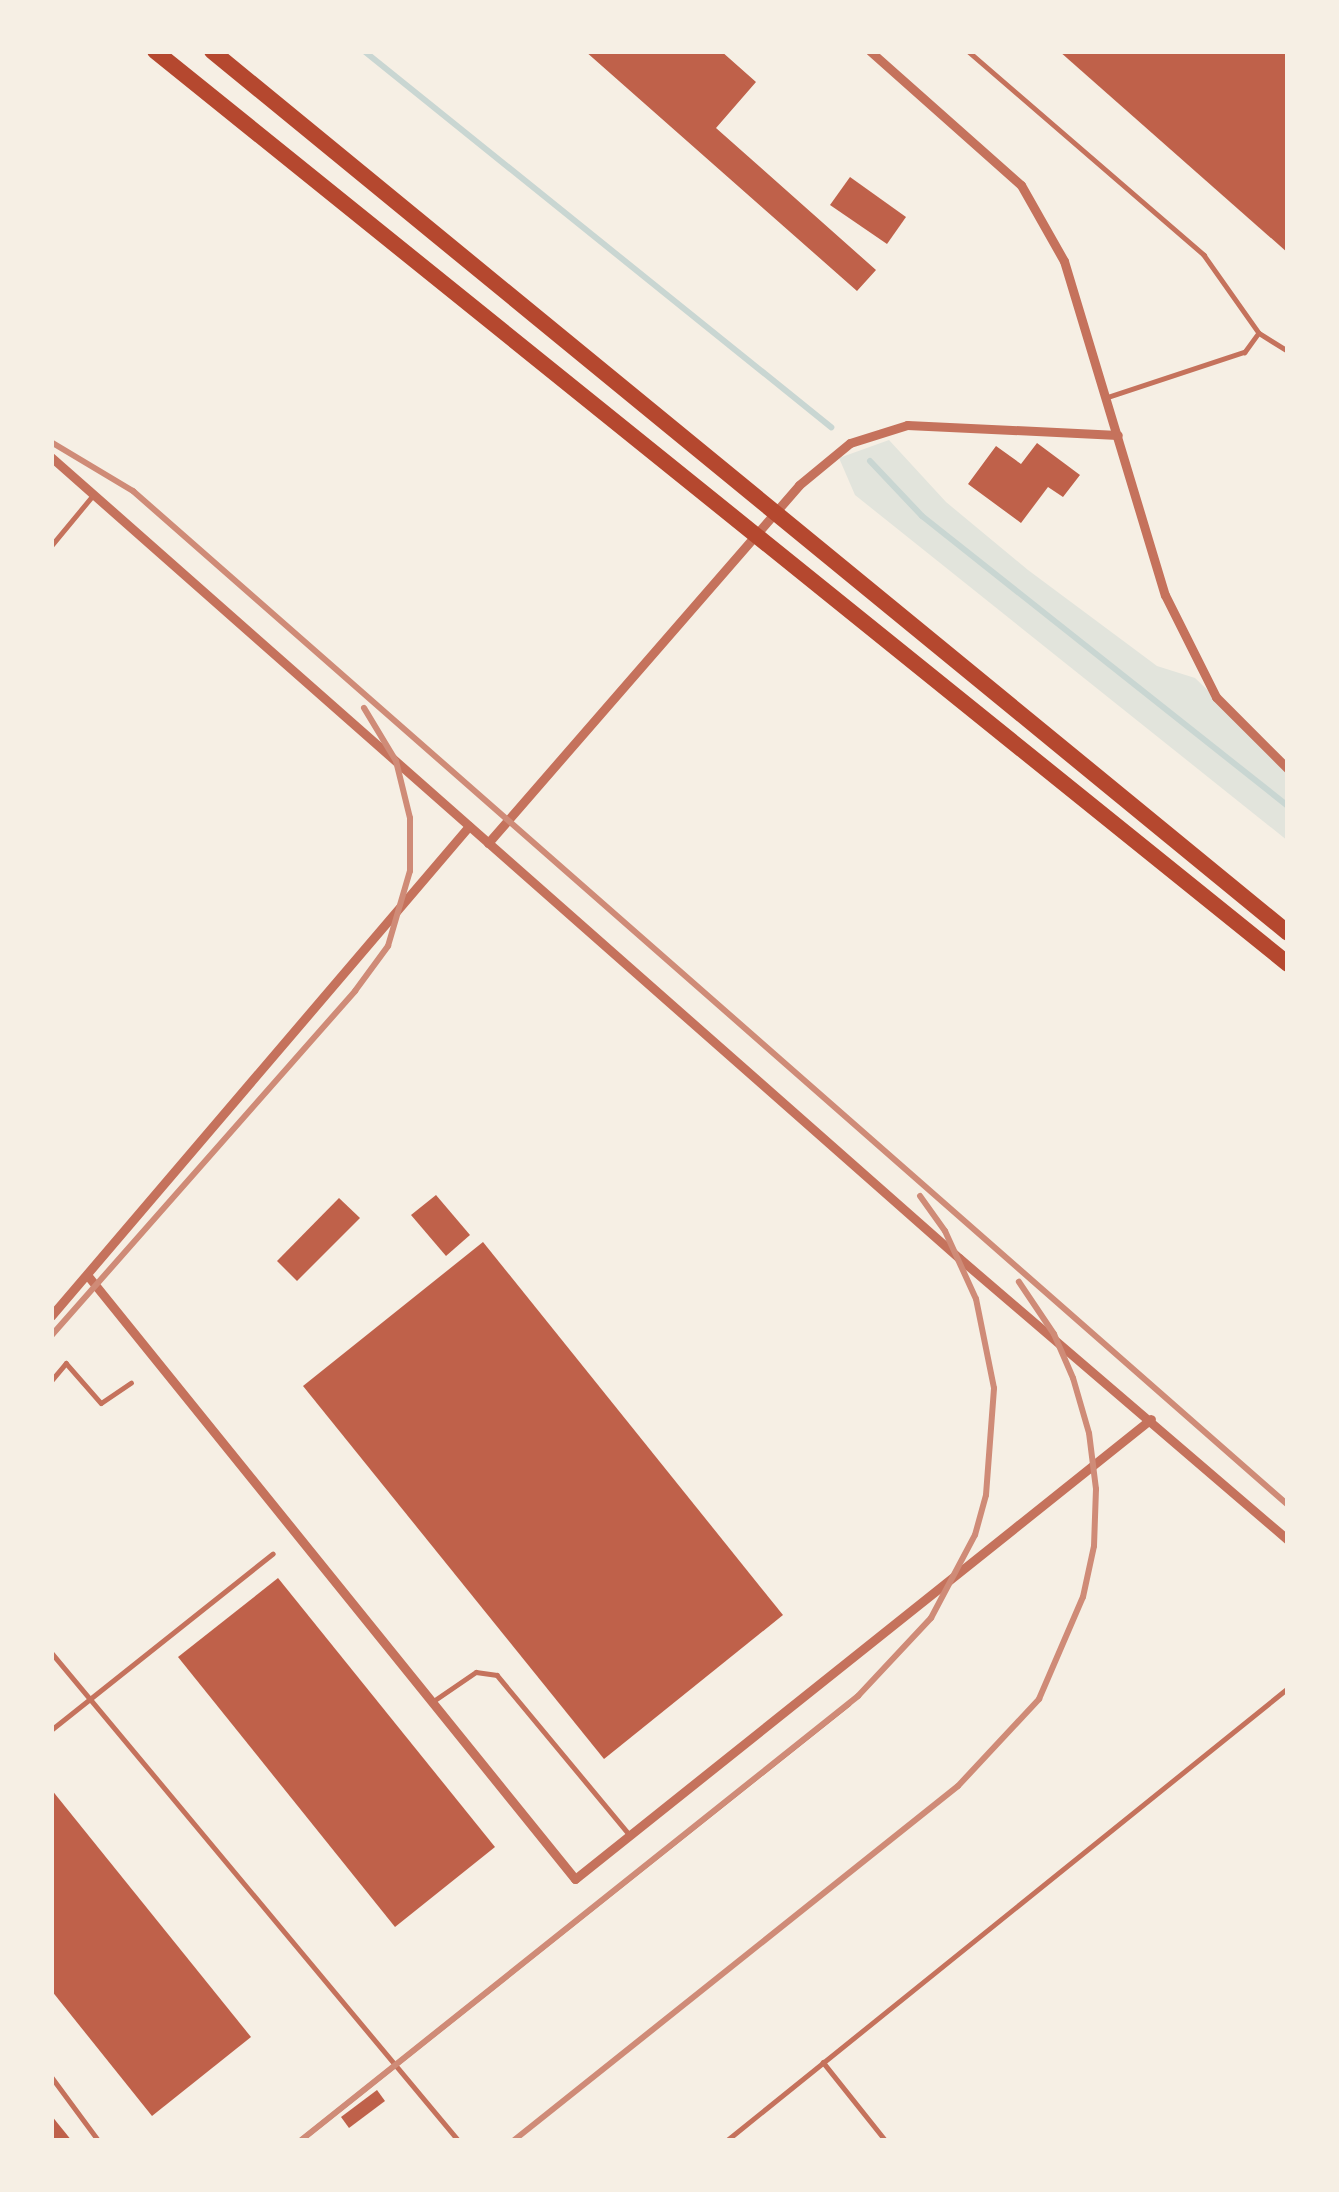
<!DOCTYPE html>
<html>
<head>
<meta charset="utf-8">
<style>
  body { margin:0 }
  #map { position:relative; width:1339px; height:2192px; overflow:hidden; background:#f6efe4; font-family:Manrope,sans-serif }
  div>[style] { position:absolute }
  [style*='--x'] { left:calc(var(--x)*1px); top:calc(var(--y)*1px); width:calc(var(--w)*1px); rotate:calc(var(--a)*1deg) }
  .green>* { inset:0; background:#e2e4dc }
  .stream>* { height:6px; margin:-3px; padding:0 3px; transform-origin:3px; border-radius:3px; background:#c9d6d2 }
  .building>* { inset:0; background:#bf614a }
  .service>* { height:4.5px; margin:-2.25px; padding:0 2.25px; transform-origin:2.25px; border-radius:2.25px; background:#c5725c }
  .minor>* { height:9px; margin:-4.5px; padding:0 4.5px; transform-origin:4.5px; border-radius:4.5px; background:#c5725c }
  .motorway>* { height:16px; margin:-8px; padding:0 8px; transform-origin:8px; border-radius:8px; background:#b5482f }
  .rail>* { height:6px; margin:-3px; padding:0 3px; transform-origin:3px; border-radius:3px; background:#cf8b77 }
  span { translate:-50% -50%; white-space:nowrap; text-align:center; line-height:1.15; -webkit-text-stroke:12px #f6efe4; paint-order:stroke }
  .frame { position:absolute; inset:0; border:54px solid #f6efe4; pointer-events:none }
</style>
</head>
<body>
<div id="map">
  <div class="green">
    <div style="clip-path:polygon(889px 440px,946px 502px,1028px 570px,1157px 666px,1195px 678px,1288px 768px,1288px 841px,855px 495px,839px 458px)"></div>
  </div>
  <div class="stream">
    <div style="--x:364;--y:51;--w:600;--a:38.84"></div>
    <div style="--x:870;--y:461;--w:76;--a:46.6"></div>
    <div style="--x:922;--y:516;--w:467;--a:38.4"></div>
  </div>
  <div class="building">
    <div style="clip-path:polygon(585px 51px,721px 51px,756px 82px,716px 128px,876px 270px,857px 291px)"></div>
    <div style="clip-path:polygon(1059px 51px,1288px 51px,1288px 253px)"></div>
    <div style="clip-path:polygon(850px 177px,906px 217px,887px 244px,830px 205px)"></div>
    <div style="clip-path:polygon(1037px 443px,1080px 475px,1063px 497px,1048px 487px,1021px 523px,968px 484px,996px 446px,1021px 464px)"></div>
    <div style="clip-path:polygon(436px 1195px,470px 1235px,446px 1256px,411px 1215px)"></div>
    <div style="clip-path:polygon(339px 1198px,360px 1218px,297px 1281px,277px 1261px)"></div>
    <div style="clip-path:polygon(483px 1242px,783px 1615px,604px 1759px,303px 1386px)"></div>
    <div style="clip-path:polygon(278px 1578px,495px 1847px,395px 1927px,178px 1657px)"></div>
    <div style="clip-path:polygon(51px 1789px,251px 2037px,152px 2116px,51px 1990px)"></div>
    <div style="clip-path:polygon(377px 2090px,385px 2101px,349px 2128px,341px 2117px)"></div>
    <div style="clip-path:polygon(51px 2115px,72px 2141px,51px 2141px)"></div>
  </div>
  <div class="service">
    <div style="--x:968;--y:51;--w:312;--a:40.8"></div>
    <div style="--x:1204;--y:255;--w:95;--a:54.8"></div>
    <div style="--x:1259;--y:333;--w:24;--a:126"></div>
    <div style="--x:1245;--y:352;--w:146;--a:161.7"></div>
    <div style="--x:1259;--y:333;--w:34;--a:32"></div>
    <div style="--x:51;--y:546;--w:67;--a:-50.4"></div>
    <div style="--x:51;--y:1381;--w:23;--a:-50"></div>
    <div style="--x:66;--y:1363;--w:53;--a:48.8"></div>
    <div style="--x:101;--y:1403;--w:36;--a:-34"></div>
    <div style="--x:51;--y:1652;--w:637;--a:50.16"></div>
    <div style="--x:432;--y:1702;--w:53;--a:-34.3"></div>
    <div style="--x:476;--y:1672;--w:21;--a:8"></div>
    <div style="--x:497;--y:1675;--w:208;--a:50.3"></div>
    <div style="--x:51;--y:1730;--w:283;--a:-38.5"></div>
    <div style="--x:823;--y:2062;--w:101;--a:51.4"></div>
    <div style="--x:51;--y:2076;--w:81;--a:53.6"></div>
    <div style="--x:299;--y:2141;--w:702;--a:-38.52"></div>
    <div style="--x:726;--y:2141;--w:722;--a:-38.87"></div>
  </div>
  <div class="minor">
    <div style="--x:870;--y:51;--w:202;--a:41.6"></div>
    <div style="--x:1021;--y:185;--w:87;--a:60.5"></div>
    <div style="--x:1064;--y:261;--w:349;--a:73.2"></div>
    <div style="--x:1165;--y:595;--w:114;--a:63.4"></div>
    <div style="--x:1216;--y:697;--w:102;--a:45"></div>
    <div style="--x:51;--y:457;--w:1211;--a:41.42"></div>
    <div style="--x:959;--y:1258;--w:433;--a:40.6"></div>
    <div style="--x:488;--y:843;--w:474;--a:-49"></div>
    <div style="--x:799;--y:485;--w:66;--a:-39.5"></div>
    <div style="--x:850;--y:443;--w:60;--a:-17.5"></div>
    <div style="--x:907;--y:425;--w:211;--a:2.7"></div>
    <div style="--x:88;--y:1276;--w:775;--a:51.07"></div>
    <div style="--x:575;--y:1879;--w:737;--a:-38.61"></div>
    <div style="--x:51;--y:1316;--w:644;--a:-49.53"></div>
  </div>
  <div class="motorway">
    <div style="--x:155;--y:51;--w:1455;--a:38.86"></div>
    <div style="--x:212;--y:51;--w:1391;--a:39.34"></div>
  </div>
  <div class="rail">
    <div style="--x:51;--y:442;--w:96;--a:30.9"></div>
    <div style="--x:133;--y:491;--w:1537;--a:41.28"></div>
    <div style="--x:51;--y:1336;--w:460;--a:-48.6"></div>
    <div style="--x:355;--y:991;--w:56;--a:-53.7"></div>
    <div style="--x:388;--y:946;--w:78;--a:-73.7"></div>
    <div style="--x:410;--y:871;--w:53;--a:-90"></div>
    <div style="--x:410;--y:818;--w:59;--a:-103.8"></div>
    <div style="--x:396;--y:761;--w:62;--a:-121.1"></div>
    <div style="--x:300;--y:2141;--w:714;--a:-38.57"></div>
    <div style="--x:858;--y:1696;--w:107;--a:-46.9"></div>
    <div style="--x:931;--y:1618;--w:94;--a:-62.1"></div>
    <div style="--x:975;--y:1535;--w:41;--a:-74.6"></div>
    <div style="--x:986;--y:1495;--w:107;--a:-85.7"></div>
    <div style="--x:994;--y:1388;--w:91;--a:-101.4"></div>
    <div style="--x:976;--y:1299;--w:75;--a:-114.5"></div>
    <div style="--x:945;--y:1231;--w:43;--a:-125.5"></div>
    <div style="--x:513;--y:2141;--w:569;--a:-38.58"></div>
    <div style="--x:958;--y:1786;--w:119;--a:-47"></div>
    <div style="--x:1039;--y:1699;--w:111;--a:-66.7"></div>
    <div style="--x:1083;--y:1597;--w:52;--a:-77.8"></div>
    <div style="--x:1094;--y:1546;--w:57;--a:-88"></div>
    <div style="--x:1096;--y:1489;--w:56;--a:-97.1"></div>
    <div style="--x:1089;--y:1433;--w:57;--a:-106.2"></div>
    <div style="--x:1073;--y:1378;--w:48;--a:-113.4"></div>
    <div style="--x:1054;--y:1334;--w:63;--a:-123.9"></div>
  </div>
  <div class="frame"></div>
</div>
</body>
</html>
